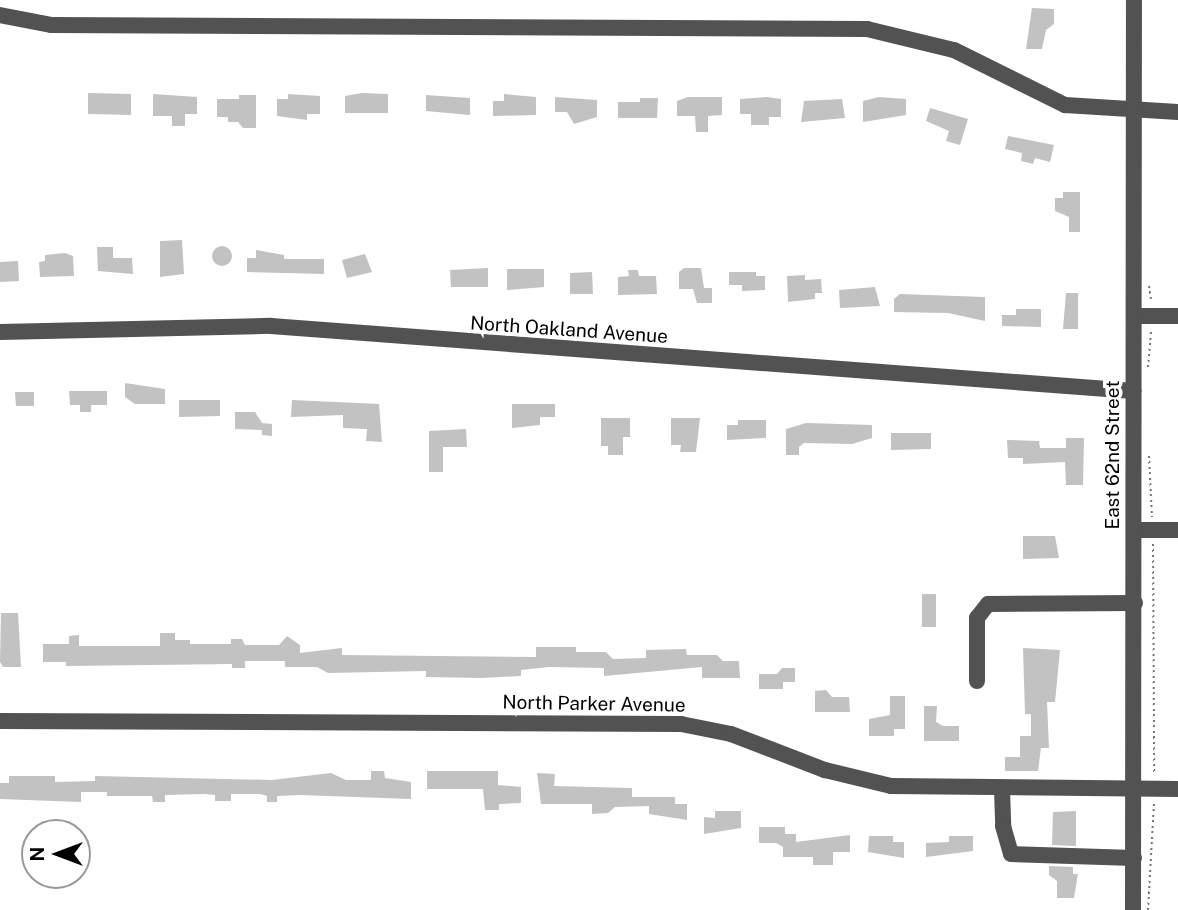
<!DOCTYPE html>
<html>
<head>
<meta charset="utf-8">
<style>
  body { margin:0 }
  #map { position:relative; width:1178px; height:910px; overflow:hidden; background:#fff; font-family:"Public Sans",sans-serif }
  div>[style] { position:absolute }
  [style*='--x'] { left:calc(var(--x)*1px); top:calc(var(--y)*1px); width:calc(var(--w)*1px); rotate:calc(var(--a)*1deg) }
  .building>* { inset:0; background:#c2c2c2 }
  .round { border-radius:50% }
  .path>* { height:2px; margin-top:-1px; transform-origin:0; background:repeating-linear-gradient(90deg,#747474 0 2px,transparent 0 5.5px) }
  .minor>* { height:16px; margin:-8px; padding:0 8px; transform-origin:8px; border-radius:8px; background:#525252 }
  span { translate:-50% -50%; white-space:nowrap; text-align:center; line-height:1.15; -webkit-text-stroke:7px #fff; paint-order:stroke }
  .street-label { font-size:19px; color:#000 }
  .north { position:absolute; left:21px; top:819px; width:70px; height:70px; box-sizing:border-box; background:#fff; border:2px solid #999; border-radius:50%; rotate:270deg; font-size:19px; font-weight:700; line-height:28px; text-align:center; color:#000 }
  .north::after { content:''; display:block; margin:auto; width:24px; height:32px; background:#000; clip-path:polygon(50% 0,100% 100%,50% 72%,0 100%) }
</style>
</head>
<body>
<div id="map">
  <div class="building">
    <div style="clip-path:polygon(1032px 8px,1054px 9px,1054px 24px,1046px 30px,1042px 49px,1026px 49px)"></div>
    <div style="clip-path:polygon(88px 93px,131px 94px,131px 115px,88px 114px)"></div>
    <div style="clip-path:polygon(362px 93px,388px 94px,388px 113px,345px 113px,345px 96px)"></div>
    <div style="clip-path:polygon(153px 94px,197px 97px,197px 114px,185px 114px,185px 126px,172px 126px,172px 116px,153px 116px)"></div>
    <div style="clip-path:polygon(288px 94px,320px 96px,320px 114px,307px 114px,307px 120px,277px 116px,277px 99px,288px 99px)"></div>
    <div style="clip-path:polygon(504px 94px,536px 97px,536px 115px,493px 116px,493px 101px,504px 101px)"></div>
    <div style="clip-path:polygon(239px 95px,256px 95px,256px 128px,243px 128px,238px 122px,228px 122px,228px 117px,217px 117px,217px 99px,239px 99px)"></div>
    <div style="clip-path:polygon(426px 95px,470px 98px,470px 115px,426px 111px)"></div>
    <div style="clip-path:polygon(555px 97px,597px 100px,597px 117px,574px 124px,567px 112px,555px 112px)"></div>
    <div style="clip-path:polygon(688px 97px,722px 97px,722px 115px,708px 116px,708px 132px,696px 132px,695px 116px,677px 116px,677px 101px)"></div>
    <div style="clip-path:polygon(767px 97px,781px 99px,781px 117px,769px 117px,769px 125px,751px 125px,751px 114px,740px 114px,740px 99px)"></div>
    <div style="clip-path:polygon(879px 97px,906px 99px,906px 115px,863px 122px,863px 101px)"></div>
    <div style="clip-path:polygon(640px 98px,658px 98px,657px 118px,618px 118px,618px 102px,640px 102px)"></div>
    <div style="clip-path:polygon(842px 99px,845px 118px,801px 122px,804px 101px)"></div>
    <div style="clip-path:polygon(930px 108px,968px 119px,960px 145px,946px 141px,949px 131px,926px 121px)"></div>
    <div style="clip-path:polygon(1008px 136px,1054px 145px,1050px 162px,1035px 158px,1033px 164px,1021px 161px,1022px 153px,1005px 149px)"></div>
    <div style="clip-path:polygon(1063px 192px,1080px 192px,1080px 232px,1069px 232px,1069px 217px,1055px 211px,1055px 198px,1063px 198px)"></div>
    <div style="clip-path:polygon(182px 240px,184px 274px,160px 277px,160px 241px)"></div>
    <div class="round" style="left:212px;top:246px;width:20px;height:20px"></div>
    <div style="clip-path:polygon(97px 247px,113px 247px,113px 258px,132px 258px,133px 274px,98px 271px)"></div>
    <div style="clip-path:polygon(256px 250px,284px 255px,284px 259px,324px 259px,324px 274px,247px 272px,247px 258px,256px 258px)"></div>
    <div style="clip-path:polygon(65px 253px,73px 256px,74px 276px,40px 277px,39px 262px,45px 261px,45px 255px)"></div>
    <div style="clip-path:polygon(365px 254px,372px 272px,347px 278px,342px 260px)"></div>
    <div style="clip-path:polygon(18px 261px,19px 281px,0 282px,0 262px)"></div>
    <div style="clip-path:polygon(488px 268px,488px 287px,451px 287px,450px 270px)"></div>
    <div style="clip-path:polygon(684px 268px,701px 268px,704px 288px,712px 288px,712px 303px,697px 303px,693px 289px,679px 289px,679px 272px)"></div>
    <div style="clip-path:polygon(507px 269px,544px 269px,544px 287px,507px 290px)"></div>
    <div style="clip-path:polygon(628px 270px,638px 270px,639px 276px,656px 276px,657px 294px,618px 295px,618px 277px,629px 276px)"></div>
    <div style="clip-path:polygon(592px 272px,593px 294px,570px 294px,570px 273px)"></div>
    <div style="clip-path:polygon(729px 272px,756px 272px,756px 276px,765px 276px,765px 290px,742px 291px,742px 285px,729px 285px)"></div>
    <div style="clip-path:polygon(805px 275px,805px 280px,821px 279px,822px 293px,815px 293px,815px 299px,788px 302px,787px 276px)"></div>
    <div style="clip-path:polygon(875px 287px,880px 306px,840px 308px,839px 290px)"></div>
    <div style="clip-path:polygon(1066px 293px,1078px 293px,1078px 329px,1063px 329px)"></div>
    <div style="clip-path:polygon(900px 294px,985px 297px,985px 321px,948px 313px,894px 312px,894px 299px)"></div>
    <div style="clip-path:polygon(1016px 309px,1041px 309px,1041px 327px,1002px 326px,1002px 315px,1016px 315px)"></div>
    <div style="clip-path:polygon(125px 383px,165px 389px,165px 404px,135px 404px,125px 397px)"></div>
    <div style="clip-path:polygon(69px 391px,107px 391px,107px 405px,91px 405px,91px 412px,80px 412px,80px 405px,70px 405px)"></div>
    <div style="clip-path:polygon(15px 392px,34px 392px,34px 406px,16px 406px)"></div>
    <div style="clip-path:polygon(179px 400px,220px 400px,220px 416px,179px 417px)"></div>
    <div style="clip-path:polygon(292px 400px,379px 404px,382px 442px,366px 441px,367px 429px,343px 428px,343px 415px,291px 417px)"></div>
    <div style="clip-path:polygon(512px 404px,555px 404px,555px 417px,540px 417px,540px 425px,512px 428px)"></div>
    <div style="clip-path:polygon(235px 412px,255px 412px,262px 423px,272px 424px,272px 436px,262px 435px,262px 430px,235px 429px)"></div>
    <div style="clip-path:polygon(601px 418px,630px 418px,630px 437px,623px 437px,623px 455px,608px 455px,608px 446px,601px 446px)"></div>
    <div style="clip-path:polygon(671px 418px,700px 418px,696px 452px,680px 452px,681px 445px,671px 445px)"></div>
    <div style="clip-path:polygon(738px 420px,766px 420px,766px 438px,727px 440px,727px 425px,738px 425px)"></div>
    <div style="clip-path:polygon(806px 423px,872px 425px,872px 438px,852px 444px,804px 443px,799px 447px,799px 455px,786px 455px,786px 429px)"></div>
    <div style="clip-path:polygon(466px 429px,467px 447px,443px 447px,443px 472px,429px 472px,429px 431px)"></div>
    <div style="clip-path:polygon(891px 433px,931px 433px,931px 449px,891px 450px)"></div>
    <div style="clip-path:polygon(1066px 438px,1084px 438px,1083px 485px,1066px 485px,1065px 462px,1023px 464px,1023px 458px,1008px 458px,1007px 440px,1039px 441px,1040px 448px,1066px 448px)"></div>
    <div style="clip-path:polygon(1023px 536px,1055px 536px,1059px 558px,1023px 559px)"></div>
    <div style="clip-path:polygon(922px 594px,936px 594px,936px 627px,922px 627px)"></div>
    <div style="clip-path:polygon(1px 613px,18px 613px,21px 667px,3px 667px,0 662px)"></div>
    <div style="clip-path:polygon(160px 633px,175px 633px,175px 640px,190px 640px,190px 644px,231px 644px,231px 639px,242px 639px,245px 645px,279px 645px,287px 636px,300px 645px,300px 653px,342px 648px,342px 655px,536px 657px,536px 647px,576px 647px,576px 652px,606px 652px,613px 659px,646px 658px,646px 650px,686px 649px,687px 655px,717px 655px,723px 661px,739px 661px,740px 678px,702px 678px,702px 667px,604px 676px,604px 668px,549px 667px,521px 670px,521px 676px,481px 678px,426px 677px,426px 671px,328px 673px,317px 667px,285px 667px,285px 661px,245px 661px,245px 668px,232px 668px,232px 664px,66px 666px,66px 662px,43px 662px,43px 644px,69px 644px,69px 636px,79px 635px,79px 646px,160px 646px)"></div>
    <div style="clip-path:polygon(1023px 648px,1060px 650px,1055px 702px,1047px 702px,1049px 748px,1041px 748px,1038px 771px,1005px 771px,1005px 757px,1020px 757px,1020px 736px,1031px 736px,1031px 714px,1025px 714px)"></div>
    <div style="clip-path:polygon(782px 668px,795px 668px,795px 682px,783px 682px,783px 689px,759px 689px,759px 674px,777px 674px)"></div>
    <div style="clip-path:polygon(826px 690px,832px 697px,849px 697px,850px 712px,815px 712px,815px 691px)"></div>
    <div style="clip-path:polygon(890px 696px,905px 696px,905px 729px,894px 729px,894px 736px,869px 736px,869px 719px,890px 715px)"></div>
    <div style="clip-path:polygon(924px 706px,937px 706px,936px 722px,943px 726px,959px 726px,959px 741px,924px 741px)"></div>
    <div style="clip-path:polygon(371px 771px,384px 771px,385px 778px,411px 782px,411px 799px,300px 795px,277px 796px,277px 802px,267px 802px,267px 796px,260px 794px,231px 794px,231px 801px,215px 801px,215px 795px,205px 794px,165px 795px,165px 802px,153px 802px,152px 796px,107px 796px,107px 792px,81px 792px,81px 802px,0 799px,0 783px,9px 783px,9px 776px,55px 776px,55px 782px,95px 781px,95px 776px,272px 780px,331px 773px,346px 780px,371px 780px)"></div>
    <div style="clip-path:polygon(427px 771px,498px 771px,498px 785px,521px 787px,521px 803px,499px 804px,499px 810px,485px 810px,483px 789px,427px 789px)"></div>
    <div style="clip-path:polygon(537px 773px,555px 774px,554px 786px,632px 788px,632px 797px,675px 797px,675px 804px,687px 804px,687px 820px,649px 814px,649px 806px,615px 807px,608px 813px,592px 814px,592px 804px,541px 804px)"></div>
    <div style="clip-path:polygon(715px 811px,741px 811px,741px 828px,704px 834px,704px 817px,715px 818px)"></div>
    <div style="clip-path:polygon(1076px 811px,1076px 846px,1052px 845px,1053px 812px)"></div>
    <div style="clip-path:polygon(759px 827px,785px 827px,785px 834px,796px 834px,796px 842px,850px 835px,850px 852px,833px 852px,833px 865px,813px 865px,813px 857px,783px 857px,783px 847px,776px 843px,759px 843px)"></div>
    <div style="clip-path:polygon(869px 836px,893px 836px,893px 842px,904px 842px,904px 858px,868px 852px)"></div>
    <div style="clip-path:polygon(949px 836px,973px 836px,973px 851px,926px 857px,926px 843px,949px 842px)"></div>
    <div style="clip-path:polygon(1049px 866px,1073px 867px,1073px 874px,1078px 874px,1074px 898px,1057px 898px,1057px 881px,1049px 875px)"></div>
  </div>
  <div class="path">
    <div style="--x:1149;--y:286;--w:15;--a:82"></div>
    <div style="--x:1148;--y:367;--w:36;--a:-85"></div>
    <div style="--x:1149;--y:456;--w:61;--a:87.2"></div>
    <div style="--x:1153;--y:544;--w:229;--a:89.7"></div>
    <div style="--x:1148;--y:910;--w:107;--a:-86.8"></div>
  </div>
  <div class="minor">
    <div style="--x:0;--y:15;--w:53;--a:10.9"></div>
    <div style="--x:52;--y:25;--w:815;--a:0.28"></div>
    <div style="--x:867;--y:29;--w:89;--a:13.6"></div>
    <div style="--x:954;--y:50;--w:124;--a:26.4"></div>
    <div style="--x:1065;--y:105;--w:113;--a:3.5"></div>
    <div style="--x:1134;--y:316;--w:44;--a:0"></div>
    <div style="--x:0;--y:332;--w:271;--a:-1.3"></div>
    <div style="--x:271;--y:326;--w:865;--a:4.31"></div>
    <div style="--x:1135;--y:530;--w:43;--a:0"></div>
    <div style="--x:977;--y:681;--w:63;--a:-90"></div>
    <div style="--x:977;--y:618;--w:18;--a:-52"></div>
    <div style="--x:988;--y:604;--w:147;--a:-0.4"></div>
    <div style="--x:0;--y:721;--w:681;--a:0.25"></div>
    <div style="--x:681;--y:724;--w:51;--a:11.3"></div>
    <div style="--x:731;--y:734;--w:101;--a:21"></div>
    <div style="--x:825;--y:770;--w:68;--a:13.6"></div>
    <div style="--x:891;--y:786;--w:287;--a:0.6"></div>
    <div style="--x:1002;--y:790;--w:36;--a:88"></div>
    <div style="--x:1003;--y:826;--w:29;--a:74"></div>
    <div style="--x:1011;--y:854;--w:123;--a:1.9"></div>
    <div style="--x:1133;--y:910;--w:910;--a:-89.94"></div>
  </div>
  <div class="street-label">
    <span style="left:569px;top:330px;rotate:4deg">North Oakland Avenue</span>
    <span style="left:1113px;top:455px;rotate:-90deg">East 62nd Street</span>
    <span style="left:594px;top:704px;rotate:1deg">North Parker Avenue</span>
  </div>
  <div class="north">N</div>
</div>
</body>
</html>
